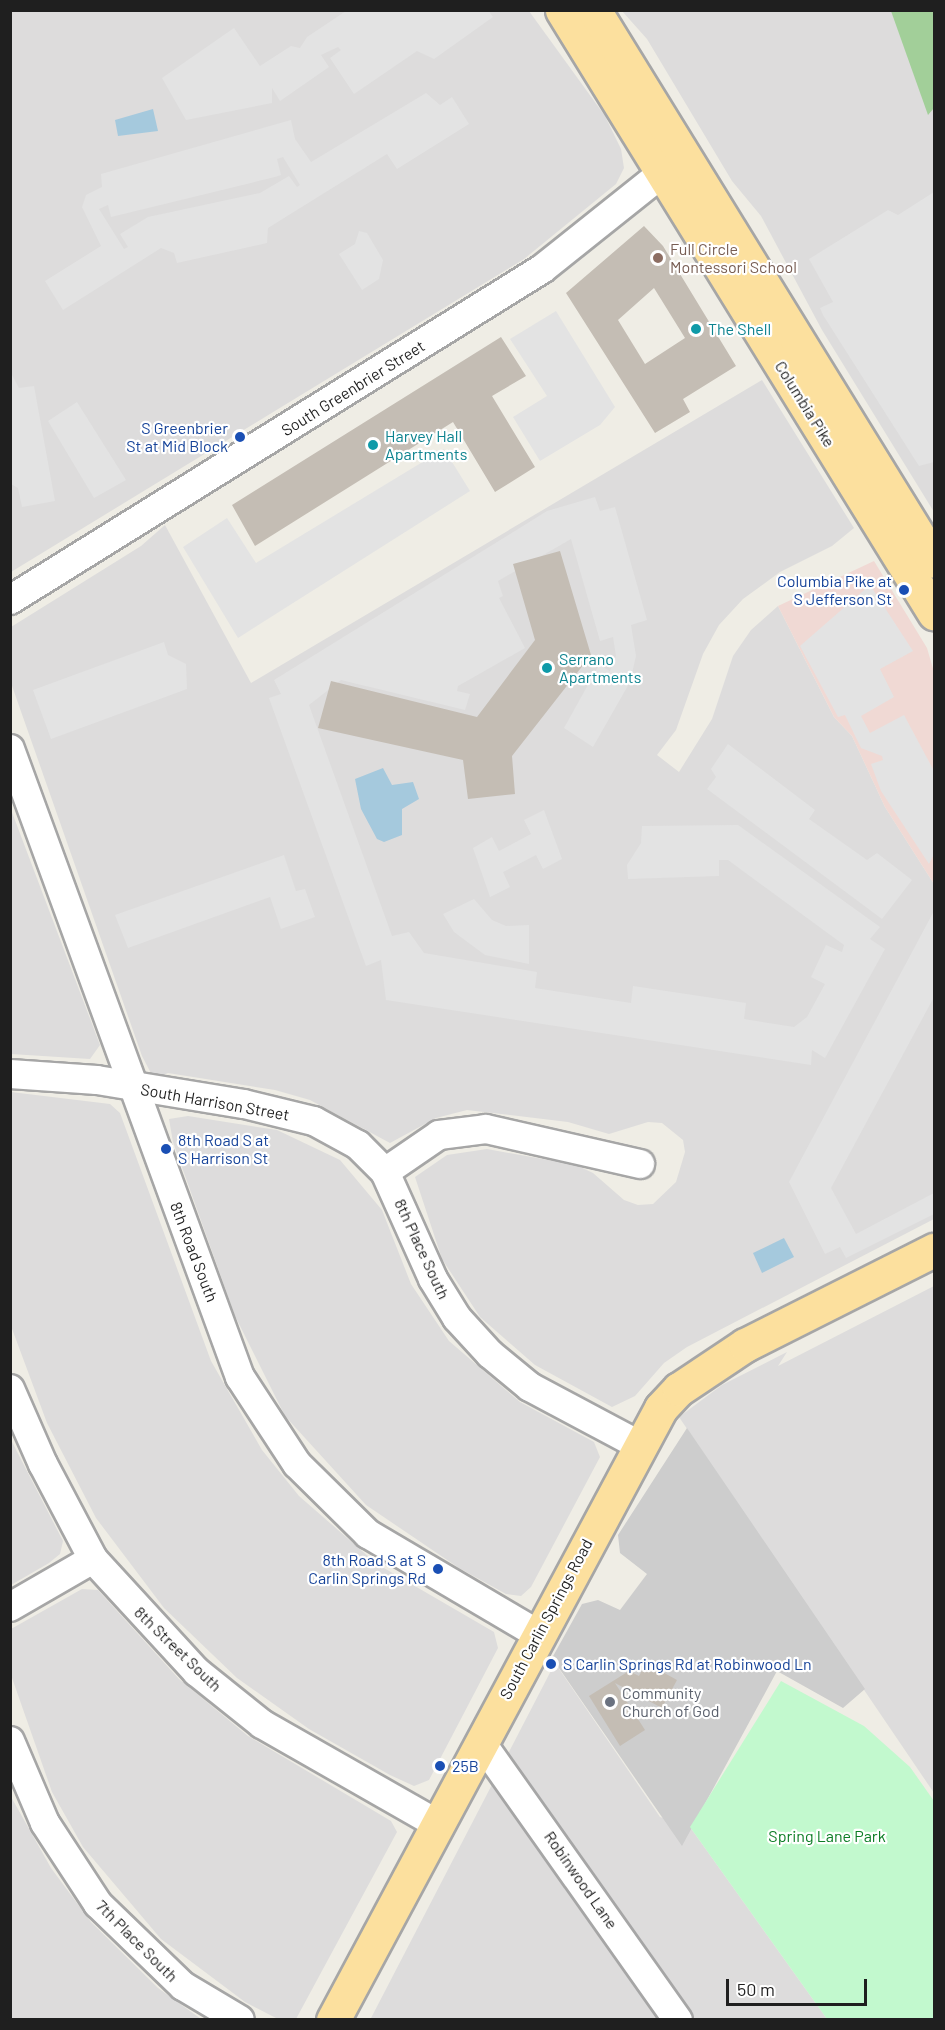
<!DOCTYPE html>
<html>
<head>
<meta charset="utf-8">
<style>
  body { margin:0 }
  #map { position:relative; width:945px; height:2030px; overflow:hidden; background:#efede5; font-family:Barlow,sans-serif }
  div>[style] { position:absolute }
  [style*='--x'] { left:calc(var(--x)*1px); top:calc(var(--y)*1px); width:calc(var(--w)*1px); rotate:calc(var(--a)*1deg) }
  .residential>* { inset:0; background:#dddcdc }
  .commercial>* { inset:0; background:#f0d9d4 }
  .religious>* { inset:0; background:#cdcdcd }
  .forest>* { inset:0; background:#a2cf99 }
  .park>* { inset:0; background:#c2f9ce }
  .parking>* { inset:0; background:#e3e3e3 }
  .water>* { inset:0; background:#a5c9dd }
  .building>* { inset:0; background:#c4bdb4 }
  .roads { filter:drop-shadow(2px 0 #a6a6a6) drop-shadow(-2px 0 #a6a6a6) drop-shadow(0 2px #a6a6a6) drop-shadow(0 -2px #a6a6a6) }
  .minor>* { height:28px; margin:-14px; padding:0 14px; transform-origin:14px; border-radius:14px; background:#fff }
  .major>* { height:33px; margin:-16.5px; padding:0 16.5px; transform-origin:16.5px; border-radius:16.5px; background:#fce09e }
  .dots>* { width:16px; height:16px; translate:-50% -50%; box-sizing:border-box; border:3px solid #fff; border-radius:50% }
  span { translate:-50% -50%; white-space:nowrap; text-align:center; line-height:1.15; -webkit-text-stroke:4.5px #fff; paint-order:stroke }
  .education-label { font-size:16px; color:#785e54 }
  .left { translate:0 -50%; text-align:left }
  .culture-label { font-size:16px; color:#0d838f }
  .street-label { font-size:16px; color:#1f1f1f }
  .transit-label { font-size:16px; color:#164399 }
  .right { translate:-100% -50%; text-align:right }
  .worship-label { font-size:16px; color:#5b616d }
  .park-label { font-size:16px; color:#0c7d25 }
  .frame { position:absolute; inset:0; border:12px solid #1f1f1f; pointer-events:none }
  .scale { position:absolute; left:726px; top:1979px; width:141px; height:27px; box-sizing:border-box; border:3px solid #1f1f1f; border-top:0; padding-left:8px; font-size:18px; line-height:21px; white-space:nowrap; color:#1f1f1f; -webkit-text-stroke:4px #fff; paint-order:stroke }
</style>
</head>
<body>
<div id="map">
  <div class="residential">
    <div style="clip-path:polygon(10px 11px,529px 11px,605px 116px,621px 149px,624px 168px,616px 184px,524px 259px,11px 572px)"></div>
    <div style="clip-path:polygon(622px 11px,934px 11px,934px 512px,822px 330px,761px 216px,732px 181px,647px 39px)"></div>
    <div style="clip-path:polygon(762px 380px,854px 528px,832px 546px,780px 572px,743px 599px,719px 625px,703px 654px,676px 730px,657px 755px,679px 772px,712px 719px,733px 656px,751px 630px,778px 606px,834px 717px,852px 736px,885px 807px,934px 884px,934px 1219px,687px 1347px,664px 1363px,635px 1396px,612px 1407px,535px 1365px,480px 1317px,442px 1259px,415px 1177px,447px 1155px,487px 1149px,576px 1165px,593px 1173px,624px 1200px,638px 1205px,653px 1204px,676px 1182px,685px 1152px,683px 1140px,662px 1123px,648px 1122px,609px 1134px,568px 1122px,467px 1110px,436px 1118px,390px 1143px,310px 1100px,275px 1090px,168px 1073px,154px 1079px,142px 1056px,11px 683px,11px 627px,141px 546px,165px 525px,251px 683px)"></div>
    <div style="clip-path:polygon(10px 807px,100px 1045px,90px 1059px,11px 1054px)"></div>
    <div style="clip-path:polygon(11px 1092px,110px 1104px,120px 1113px,211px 1361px,262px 1450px,299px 1496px,377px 1564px,494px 1632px,498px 1648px,429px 1780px,414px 1786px,390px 1775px,309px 1729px,237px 1678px,164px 1608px,96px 1518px,47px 1423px,11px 1326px)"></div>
    <div style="clip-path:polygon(188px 1116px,277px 1130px,340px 1160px,382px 1210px,411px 1284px,449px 1341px,520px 1402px,594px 1442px,600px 1457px,531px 1587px,521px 1596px,506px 1594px,459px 1568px,366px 1505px,285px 1416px,235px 1316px,173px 1142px,169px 1119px)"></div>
    <div style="clip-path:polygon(934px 1286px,934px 1793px,679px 1417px,722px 1385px,787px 1352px,778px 1366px)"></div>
    <div style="clip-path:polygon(10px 1438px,63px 1541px,60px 1554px,49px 1563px,11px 1585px)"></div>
    <div style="clip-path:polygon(82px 1589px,98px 1590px,179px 1679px,248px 1736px,391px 1821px,397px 1832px,296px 2019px,278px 2019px,245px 2002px,161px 1939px,83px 1847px,52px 1792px,11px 1675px,11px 1629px)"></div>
    <div style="clip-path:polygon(555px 1663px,660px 1817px,690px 1827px,827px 2019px,370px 2020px)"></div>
    <div style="clip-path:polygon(10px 1795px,51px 1868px,91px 1922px,158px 1988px,201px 2019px,11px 2019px)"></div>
  </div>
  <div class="commercial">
    <div style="clip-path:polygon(874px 561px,927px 648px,934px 672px,934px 884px,885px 807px,852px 736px,834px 717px,778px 606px)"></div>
  </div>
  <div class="religious">
    <div style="clip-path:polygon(687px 1428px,865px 1689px,843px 1708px,777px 1671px,682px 1846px,552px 1658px,582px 1604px,598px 1600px,620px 1610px,647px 1574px,620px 1553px,618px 1535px)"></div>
  </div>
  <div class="forest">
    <div style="clip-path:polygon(891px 11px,934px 11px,934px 108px,928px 115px)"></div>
  </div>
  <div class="park">
    <div style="clip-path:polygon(781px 1681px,864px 1726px,910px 1767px,934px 1801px,934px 2019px,827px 2019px,690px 1827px)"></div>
  </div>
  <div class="parking">
    <div style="clip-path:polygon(488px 10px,493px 17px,434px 59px,417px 51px,354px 94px,330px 58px,341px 50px,338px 47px,321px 55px,329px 67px,280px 101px,272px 88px,272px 103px,186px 120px,162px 78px,234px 28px,260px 66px,291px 46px,300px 48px,307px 37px,346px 11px)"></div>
    <div style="clip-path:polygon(evenodd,426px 93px,440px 105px,452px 97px,469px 124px,397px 169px,387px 154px,268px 228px,267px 243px,177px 263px,174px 253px,161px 248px,63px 310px,45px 281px,101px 246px,82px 207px,86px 195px,102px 187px,101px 174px,291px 120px,295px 139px,311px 162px,426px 93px,283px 157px,300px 185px,297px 187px,289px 176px,260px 193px,148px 217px,120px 234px,128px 247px,124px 249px,99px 209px,108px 205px,111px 217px,275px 177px,281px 175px,277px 159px,283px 157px)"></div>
    <div style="clip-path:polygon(934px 192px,934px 462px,919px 466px,823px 315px,820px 308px,833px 302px,809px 259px,888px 210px,898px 215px)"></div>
    <div style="clip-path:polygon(359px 231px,367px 233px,383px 260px,379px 279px,362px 290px,339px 254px,355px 244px)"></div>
    <div style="clip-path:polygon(556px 311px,615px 407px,600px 425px,540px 461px,513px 417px,547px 396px,510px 339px)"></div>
    <div style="clip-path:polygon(11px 373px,19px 388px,34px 386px,55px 501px,22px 507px,18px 488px,11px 484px)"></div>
    <div style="clip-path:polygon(77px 402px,126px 480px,94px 498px,48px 421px)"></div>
    <div style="clip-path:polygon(444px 449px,470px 491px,238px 638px,183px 547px,227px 518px,256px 563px)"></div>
    <div style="clip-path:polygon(595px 497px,600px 511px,615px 507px,647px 620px,631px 625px,636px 656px,630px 682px,593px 747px,564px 728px,599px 665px,610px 671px,616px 656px,613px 637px,600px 641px,571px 539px,498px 581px,503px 596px,499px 598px,525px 648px,458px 686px,457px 691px,470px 694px,465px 710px,341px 680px,309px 705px,392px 936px,409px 932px,424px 953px,537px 972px,535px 988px,631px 1003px,633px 986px,746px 1003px,744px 1019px,794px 1027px,807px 1017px,825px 984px,811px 977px,826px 945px,842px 952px,844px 945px,728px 860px,719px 860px,719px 876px,628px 879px,627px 865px,641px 843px,642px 826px,738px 825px,880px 927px,870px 939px,885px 949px,825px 1058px,812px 1050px,811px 1065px,386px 1000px,381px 960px,366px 966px,269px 698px,281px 694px,274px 680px,547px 511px)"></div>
    <div style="clip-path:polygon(870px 585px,913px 651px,880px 669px,894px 697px,861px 716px,870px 733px,904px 715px,934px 771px,934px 854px,929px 864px,881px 791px,871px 764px,883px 760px,882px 756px,861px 748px,845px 715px,838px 717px,800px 646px)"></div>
    <div style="clip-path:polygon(164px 642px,168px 655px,186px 664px,187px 689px,51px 739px,33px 690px)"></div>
    <div style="clip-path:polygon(728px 744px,815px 810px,809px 819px,867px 860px,877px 853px,912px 880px,882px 919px,707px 789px,716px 777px,711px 769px)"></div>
    <div style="clip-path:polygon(544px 810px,562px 859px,543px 869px,536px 855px,503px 872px,510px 887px,490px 897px,473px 848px,492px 837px,499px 851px,531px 834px,524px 820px)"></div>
    <div style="clip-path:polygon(284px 855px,296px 891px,305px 889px,315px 917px,281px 929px,270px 897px,128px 948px,115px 915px)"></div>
    <div style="clip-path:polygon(474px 899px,492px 920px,506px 926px,529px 925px,529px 964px,485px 955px,454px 932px,443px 914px)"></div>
    <div style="clip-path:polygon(934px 911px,934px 997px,831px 1188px,856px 1234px,934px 1193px,934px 1214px,846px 1258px,840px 1247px,825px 1254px,789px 1182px)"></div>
  </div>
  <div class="water">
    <div style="clip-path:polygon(153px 109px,158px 131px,118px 136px,115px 120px)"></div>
    <div style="clip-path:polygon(383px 768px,392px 785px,413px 782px,419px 799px,402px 809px,402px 835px,384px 842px,377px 839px,361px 809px,355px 779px)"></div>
    <div style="clip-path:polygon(784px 1238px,794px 1257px,762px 1273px,753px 1253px)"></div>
  </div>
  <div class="building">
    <div style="clip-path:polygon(evenodd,644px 226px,663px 246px,736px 366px,683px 399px,690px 412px,655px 433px,566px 293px,644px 226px,654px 288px,685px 338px,645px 364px,618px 320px,654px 288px)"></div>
    <div style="clip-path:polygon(501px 337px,526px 376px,492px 396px,535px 467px,495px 492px,453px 422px,255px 546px,232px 505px)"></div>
    <div style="clip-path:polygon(560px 551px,591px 655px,512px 756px,515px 794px,468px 799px,463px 760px,318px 728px,331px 681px,477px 717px,535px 640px,513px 564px)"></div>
    <div style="clip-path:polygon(646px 1663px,677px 1680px,662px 1708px,615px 1683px,645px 1730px,620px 1746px,589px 1696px,629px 1671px,639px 1676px)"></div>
  </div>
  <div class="roads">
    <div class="minor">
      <div style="--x:10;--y:600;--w:627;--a:-31.89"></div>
      <div style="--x:542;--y:269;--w:176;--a:-38.6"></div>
      <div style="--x:10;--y:749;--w:669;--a:69.89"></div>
      <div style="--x:240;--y:1377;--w:104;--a:56.8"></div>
      <div style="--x:297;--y:1464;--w:100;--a:44.6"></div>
      <div style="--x:368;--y:1534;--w:197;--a:30.5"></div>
      <div style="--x:10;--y:1074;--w:87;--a:3.9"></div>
      <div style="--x:97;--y:1080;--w:149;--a:9.3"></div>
      <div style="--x:244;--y:1104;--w:72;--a:13.7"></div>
      <div style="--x:314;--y:1121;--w:50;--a:28.6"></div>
      <div style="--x:358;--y:1145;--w:38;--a:45"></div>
      <div style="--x:385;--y:1172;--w:117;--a:65.8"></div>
      <div style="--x:433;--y:1279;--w:46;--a:58.4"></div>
      <div style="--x:457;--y:1318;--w:49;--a:47.5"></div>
      <div style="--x:490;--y:1354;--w:52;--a:39.5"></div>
      <div style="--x:530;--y:1387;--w:123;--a:28"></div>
      <div style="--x:385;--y:1172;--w:65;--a:-34.4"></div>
      <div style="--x:439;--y:1135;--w:47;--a:-7.3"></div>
      <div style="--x:486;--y:1129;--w:158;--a:12.8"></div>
      <div style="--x:10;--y:1389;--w:82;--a:66.3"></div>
      <div style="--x:43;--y:1464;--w:107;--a:62.2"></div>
      <div style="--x:93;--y:1559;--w:154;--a:47.4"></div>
      <div style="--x:197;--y:1672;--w:83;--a:38.7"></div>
      <div style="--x:262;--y:1724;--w:202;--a:29.7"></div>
      <div style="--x:10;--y:1607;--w:96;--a:-30"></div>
      <div style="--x:10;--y:1741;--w:89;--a:66.9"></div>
      <div style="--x:45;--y:1823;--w:97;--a:56.8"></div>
      <div style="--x:98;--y:1904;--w:118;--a:44"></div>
      <div style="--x:183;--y:1986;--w:66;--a:30.8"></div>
      <div style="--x:481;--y:1742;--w:341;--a:54.7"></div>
    </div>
    <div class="major">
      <div style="--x:562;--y:10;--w:709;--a:58.33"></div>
      <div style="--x:594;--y:10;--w:647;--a:58.32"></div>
      <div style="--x:333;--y:2020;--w:694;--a:-61.81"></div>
      <div style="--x:661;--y:1408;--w:26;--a:-47"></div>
      <div style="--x:679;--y:1389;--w:79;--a:-33.7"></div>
      <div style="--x:745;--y:1345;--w:212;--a:-26.7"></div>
    </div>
  </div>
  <div class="dots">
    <div style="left:658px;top:258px;background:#8d6e63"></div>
    <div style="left:696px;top:329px;background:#0f9aa8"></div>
    <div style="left:240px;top:437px;background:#1a4fb4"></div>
    <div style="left:373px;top:445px;background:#0f9aa8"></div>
    <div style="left:904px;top:590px;background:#1a4fb4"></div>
    <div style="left:547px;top:668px;background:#0f9aa8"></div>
    <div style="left:166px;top:1149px;background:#1a4fb4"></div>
    <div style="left:438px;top:1569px;background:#1a4fb4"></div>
    <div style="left:551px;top:1664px;background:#1a4fb4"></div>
    <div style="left:610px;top:1702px;background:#6b7280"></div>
    <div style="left:440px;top:1766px;background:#1a4fb4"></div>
  </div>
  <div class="education-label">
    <span class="left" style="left:670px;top:258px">Full Circle<br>Montessori School</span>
  </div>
  <div class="culture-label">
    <span class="left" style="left:708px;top:329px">The Shell</span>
    <span class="left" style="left:385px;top:445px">Harvey Hall<br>Apartments</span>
    <span class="left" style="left:559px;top:668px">Serrano<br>Apartments</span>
  </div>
  <div class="street-label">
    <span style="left:353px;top:388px;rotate:-32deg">South Greenbrier Street</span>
    <span style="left:805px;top:404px;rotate:58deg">Columbia Pike</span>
    <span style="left:215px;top:1102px;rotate:10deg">South Harrison Street</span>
    <span style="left:422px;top:1249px;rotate:65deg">8th Place South</span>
    <span style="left:194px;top:1252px;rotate:69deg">8th Road South</span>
    <span style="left:546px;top:1619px;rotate:-62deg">South Carlin Springs Road</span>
    <span style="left:178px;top:1649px;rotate:44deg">8th Street South</span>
    <span style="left:581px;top:1880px;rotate:55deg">Robinwood Lane</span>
    <span style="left:137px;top:1941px;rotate:45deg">7th Place South</span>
  </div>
  <div class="transit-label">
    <span class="right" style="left:228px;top:437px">S Greenbrier<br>St at Mid Block</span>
    <span class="right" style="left:892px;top:590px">Columbia Pike at<br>S Jefferson St</span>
    <span class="left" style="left:178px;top:1149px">8th Road S at<br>S Harrison St</span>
    <span class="right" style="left:426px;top:1569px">8th Road S at S<br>Carlin Springs Rd</span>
    <span class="left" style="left:563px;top:1664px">S Carlin Springs Rd at Robinwood Ln</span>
    <span class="left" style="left:452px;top:1766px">25B</span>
  </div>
  <div class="worship-label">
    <span class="left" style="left:622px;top:1702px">Community<br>Church of God</span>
  </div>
  <div class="park-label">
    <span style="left:827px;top:1836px">Spring Lane Park</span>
  </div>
  <div class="frame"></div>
  <div class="scale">50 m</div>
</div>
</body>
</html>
